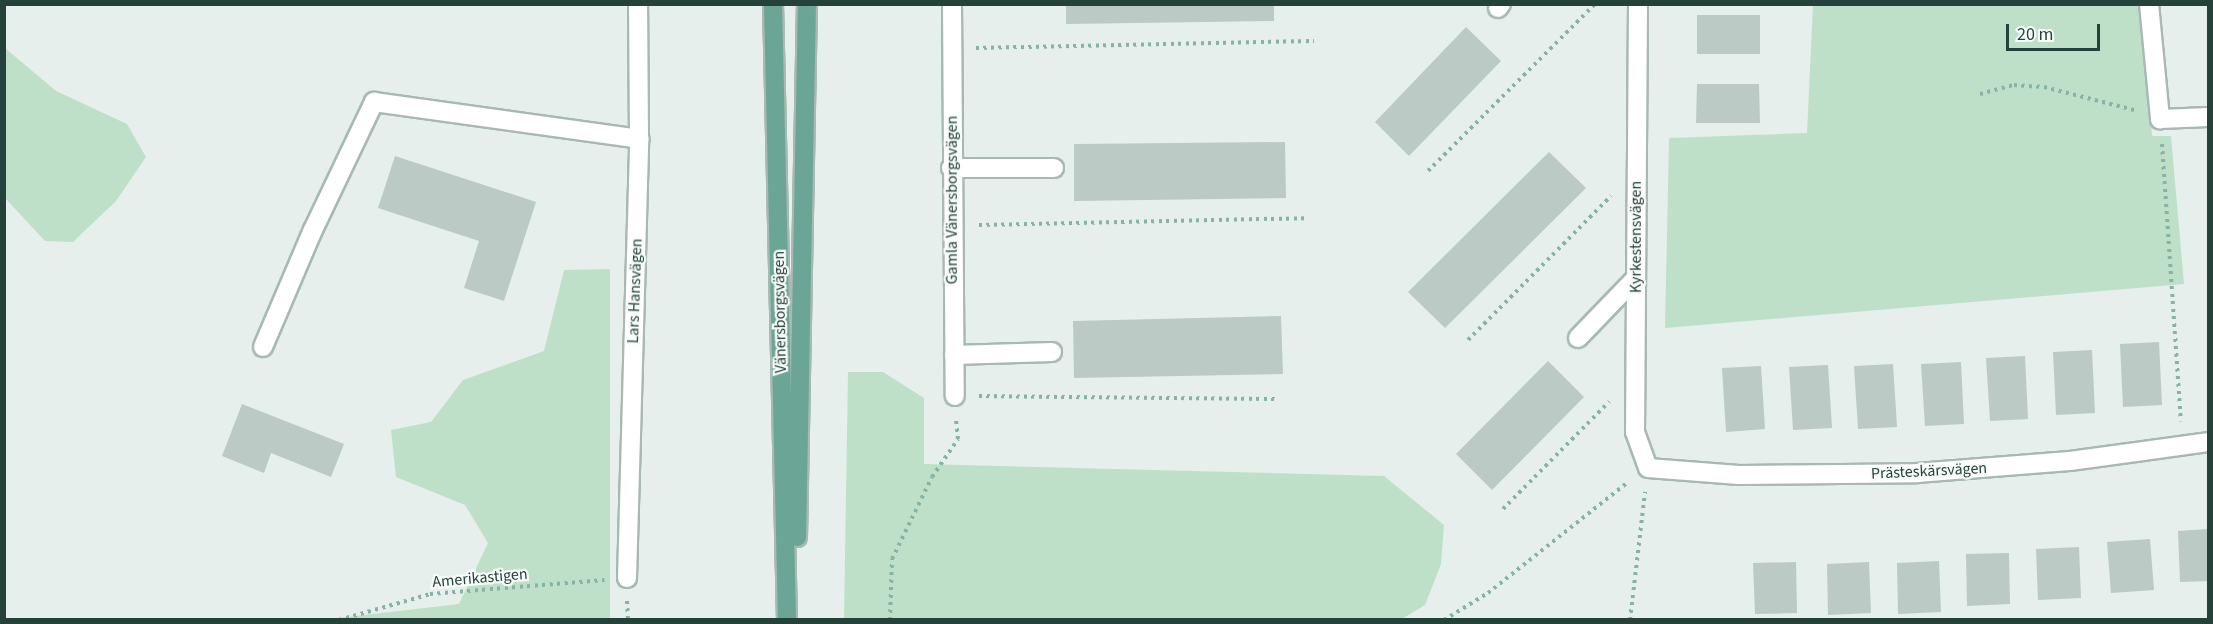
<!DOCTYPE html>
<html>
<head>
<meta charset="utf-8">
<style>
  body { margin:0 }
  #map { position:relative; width:2213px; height:624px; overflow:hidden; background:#e6efeb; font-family:"Source Sans 3",sans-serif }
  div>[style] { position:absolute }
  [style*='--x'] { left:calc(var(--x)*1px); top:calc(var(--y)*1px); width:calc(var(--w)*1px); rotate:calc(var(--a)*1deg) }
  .green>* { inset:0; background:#bfe0c8 }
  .building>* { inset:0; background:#bbcac4 }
  .path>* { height:4px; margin-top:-2px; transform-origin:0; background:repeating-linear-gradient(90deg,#86b3a5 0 3px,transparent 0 7.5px) }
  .roads { filter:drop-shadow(2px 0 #a8b8b2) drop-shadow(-2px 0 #a8b8b2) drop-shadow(0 2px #a8b8b2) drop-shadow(0 -2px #a8b8b2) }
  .minor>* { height:18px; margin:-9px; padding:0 9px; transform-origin:9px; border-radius:9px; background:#fff }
  .major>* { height:18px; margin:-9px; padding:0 9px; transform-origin:9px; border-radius:9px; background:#6aa596 }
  span { translate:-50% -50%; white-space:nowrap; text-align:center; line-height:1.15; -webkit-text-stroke:4.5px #f7fbf9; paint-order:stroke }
  .street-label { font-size:16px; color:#24423a }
  .frame { position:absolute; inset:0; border:6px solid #24423a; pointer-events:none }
  .scale { position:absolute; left:2006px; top:24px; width:94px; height:27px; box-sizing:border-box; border:3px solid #24423a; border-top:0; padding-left:8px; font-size:18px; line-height:21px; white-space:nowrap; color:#24423a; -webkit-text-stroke:4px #f7fbf9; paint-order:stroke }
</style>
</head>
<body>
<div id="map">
  <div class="green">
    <div style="clip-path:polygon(1813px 5px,2141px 5px,2152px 136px,2171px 136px,2184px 284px,1665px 328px,1669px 138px,1807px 133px)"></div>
    <div style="clip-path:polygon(5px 48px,56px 91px,127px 124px,146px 157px,116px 201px,73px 242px,45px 241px,5px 198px)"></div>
    <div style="clip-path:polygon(610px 269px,610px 619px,330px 619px,459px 604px,488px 543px,465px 505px,396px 477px,391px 430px,431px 422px,463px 380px,544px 351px,564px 270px)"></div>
    <div style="clip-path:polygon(848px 372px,883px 372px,924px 398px,924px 464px,1384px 476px,1444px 525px,1441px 564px,1425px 605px,1402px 619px,844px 619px)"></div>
  </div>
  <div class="building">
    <div style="clip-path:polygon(1066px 4px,1274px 4px,1274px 21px,1066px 24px)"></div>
    <div style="clip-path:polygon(1697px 15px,1760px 15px,1760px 54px,1697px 54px)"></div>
    <div style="clip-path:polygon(1466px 27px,1501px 61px,1409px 156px,1375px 122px)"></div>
    <div style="clip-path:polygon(1697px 84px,1759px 84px,1760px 123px,1696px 123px)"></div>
    <div style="clip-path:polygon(1285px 142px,1286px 198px,1074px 201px,1074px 144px)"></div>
    <div style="clip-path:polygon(1549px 152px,1586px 188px,1445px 328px,1408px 292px)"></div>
    <div style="clip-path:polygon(395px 156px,536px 202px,504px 301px,464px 288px,479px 241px,378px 208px)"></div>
    <div style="clip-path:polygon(1281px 316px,1283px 374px,1074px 378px,1073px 321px)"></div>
    <div style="clip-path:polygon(2159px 342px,2162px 405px,2123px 407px,2120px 344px)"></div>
    <div style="clip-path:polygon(2092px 350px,2095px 413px,2056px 415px,2053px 352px)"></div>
    <div style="clip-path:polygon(2025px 356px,2028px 419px,1990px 421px,1986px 358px)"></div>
    <div style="clip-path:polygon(1548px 361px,1584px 397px,1492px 490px,1456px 454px)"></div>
    <div style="clip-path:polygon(1961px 362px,1964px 424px,1925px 426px,1921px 364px)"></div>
    <div style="clip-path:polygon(1893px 364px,1897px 427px,1858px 429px,1854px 366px)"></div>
    <div style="clip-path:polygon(1828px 365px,1832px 428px,1793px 430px,1789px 367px)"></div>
    <div style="clip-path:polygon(1761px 366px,1765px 429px,1726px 432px,1722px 368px)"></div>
    <div style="clip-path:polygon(242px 404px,344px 444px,331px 477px,271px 453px,264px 473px,222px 456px)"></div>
    <div style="clip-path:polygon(2208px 529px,2208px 581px,2180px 582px,2178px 531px)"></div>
    <div style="clip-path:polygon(2150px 539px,2154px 590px,2111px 593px,2107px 542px)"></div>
    <div style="clip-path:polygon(2079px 547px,2081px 598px,2038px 600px,2036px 549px)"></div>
    <div style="clip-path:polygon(2009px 553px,2010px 604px,1967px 606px,1966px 554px)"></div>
    <div style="clip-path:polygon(1939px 561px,1941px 612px,1898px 614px,1897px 563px)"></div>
    <div style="clip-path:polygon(1796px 562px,1797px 613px,1755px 614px,1753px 563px)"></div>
    <div style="clip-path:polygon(1869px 562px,1871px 613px,1828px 615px,1827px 564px)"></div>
  </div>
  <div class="path">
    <div style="--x:976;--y:48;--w:338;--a:-1.2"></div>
    <div style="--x:1980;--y:94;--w:35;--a:-15"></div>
    <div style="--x:2014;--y:85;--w:30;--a:4"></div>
    <div style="--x:2044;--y:87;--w:93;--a:14.3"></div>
    <div style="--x:2162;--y:144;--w:278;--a:86.1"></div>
    <div style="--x:1428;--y:171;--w:236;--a:-45"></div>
    <div style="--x:979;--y:225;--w:328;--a:-1.2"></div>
    <div style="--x:1468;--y:340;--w:203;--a:-45.2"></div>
    <div style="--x:979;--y:396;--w:297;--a:0.6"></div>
    <div style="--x:1503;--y:509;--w:151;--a:-45.3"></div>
    <div style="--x:627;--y:601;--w:19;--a:87"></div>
    <div style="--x:339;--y:620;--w:95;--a:-15.9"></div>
    <div style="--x:430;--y:594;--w:175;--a:-4.6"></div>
    <div style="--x:890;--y:620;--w:61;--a:-88.1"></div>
    <div style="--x:892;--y:559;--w:91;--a:-64"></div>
    <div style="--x:932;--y:477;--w:46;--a:-55.6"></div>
    <div style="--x:958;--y:439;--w:20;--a:-96"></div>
    <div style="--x:1444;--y:620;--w:52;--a:-31.5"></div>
    <div style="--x:1488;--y:593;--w:179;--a:-38.4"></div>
    <div style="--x:1630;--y:620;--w:129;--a:-83.3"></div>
  </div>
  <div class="roads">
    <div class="minor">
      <div style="--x:952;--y:4;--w:392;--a:89.6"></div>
      <div style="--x:1638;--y:4;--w:428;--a:90.4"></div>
      <div style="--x:1635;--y:432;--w:38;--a:70"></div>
      <div style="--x:1648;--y:468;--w:91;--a:4.4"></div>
      <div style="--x:1739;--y:475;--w:178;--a:-0.6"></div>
      <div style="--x:1917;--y:473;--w:153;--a:-4.5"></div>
      <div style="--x:2070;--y:461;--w:139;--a:-7.8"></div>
      <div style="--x:2149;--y:4;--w:116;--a:84.5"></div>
      <div style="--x:2160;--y:119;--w:48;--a:-2.4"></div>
      <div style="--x:1498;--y:8;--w:5;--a:-53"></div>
      <div style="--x:951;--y:168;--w:103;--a:0"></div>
      <div style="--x:1578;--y:338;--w:83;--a:-46"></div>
      <div style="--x:263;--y:347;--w:127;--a:-66.9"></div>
      <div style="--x:313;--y:230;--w:142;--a:-64.5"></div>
      <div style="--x:374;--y:102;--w:268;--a:7.9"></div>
      <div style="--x:954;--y:355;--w:98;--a:-1.8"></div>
      <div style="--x:627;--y:578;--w:439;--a:-88.4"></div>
      <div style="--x:639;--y:139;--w:135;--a:-90.4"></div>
    </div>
    <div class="major">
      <div style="--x:773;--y:4;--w:616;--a:88.7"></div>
      <div style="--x:797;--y:537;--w:533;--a:-88.93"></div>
    </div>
  </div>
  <div class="street-label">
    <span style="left:952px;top:200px;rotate:-90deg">Gamla Vänersborgsvägen</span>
    <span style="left:1636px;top:237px;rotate:-90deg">Kyrkestensvägen</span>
    <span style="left:635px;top:291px;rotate:-88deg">Lars Hansvägen</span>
    <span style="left:780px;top:312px;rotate:-91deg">Vänersborgsvägen</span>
    <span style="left:1929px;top:471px;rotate:-3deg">Prästeskärsvägen</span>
    <span style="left:480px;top:578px;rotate:-5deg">Amerikastigen</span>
  </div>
  <div class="frame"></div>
  <div class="scale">20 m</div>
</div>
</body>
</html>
